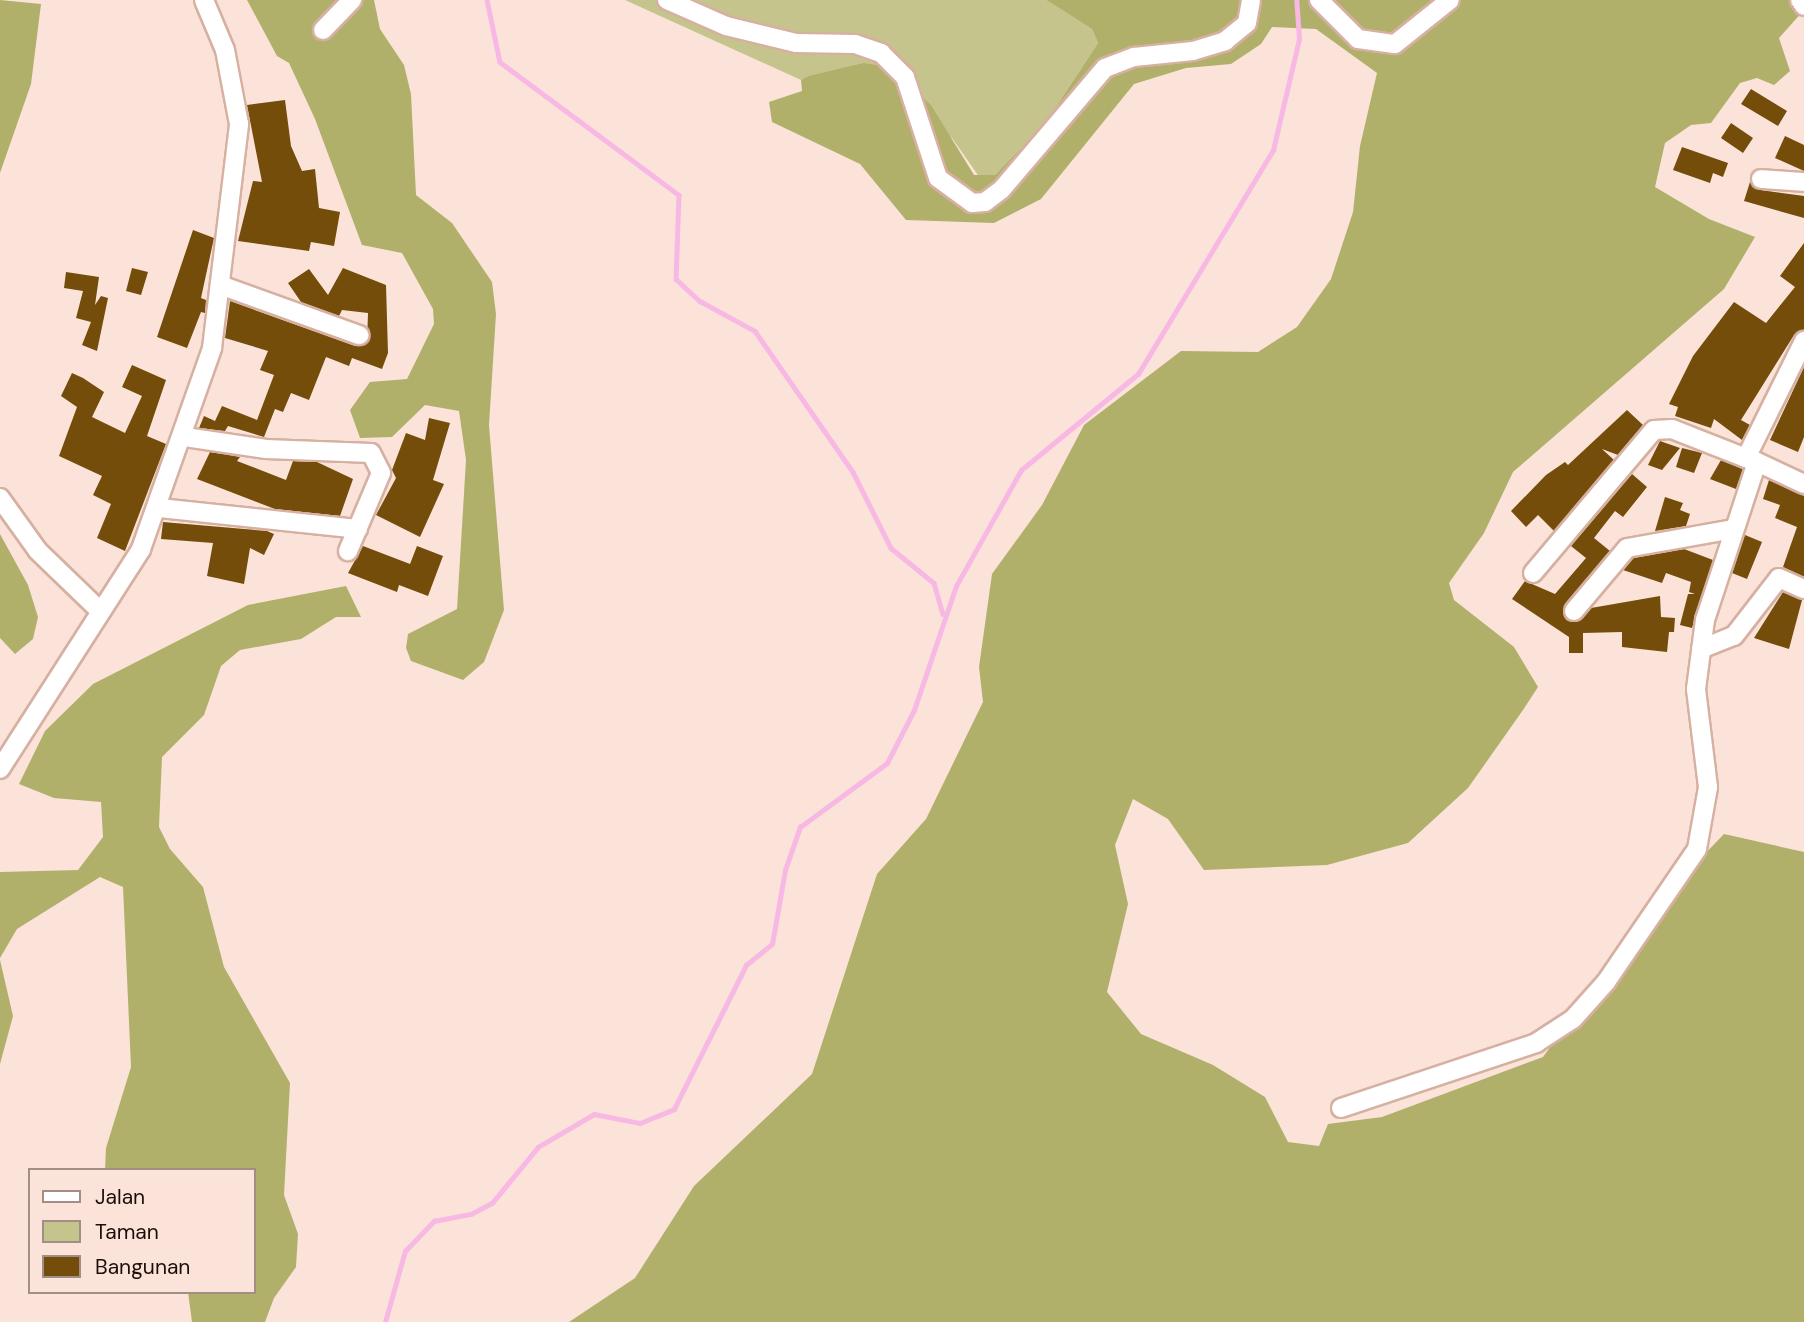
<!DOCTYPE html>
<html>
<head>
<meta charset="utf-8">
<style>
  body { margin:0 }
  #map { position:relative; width:1804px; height:1322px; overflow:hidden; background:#fbe3da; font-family:"DM Sans",sans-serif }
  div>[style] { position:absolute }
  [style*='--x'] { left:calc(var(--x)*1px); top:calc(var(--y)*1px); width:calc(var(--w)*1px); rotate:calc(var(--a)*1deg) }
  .green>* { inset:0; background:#c5c48c }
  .forest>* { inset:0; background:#b1b06b }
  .stream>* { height:4.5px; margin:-2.25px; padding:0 2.25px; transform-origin:2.25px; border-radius:2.25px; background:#f7b8e4 }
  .building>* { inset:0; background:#734d09 }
  .roads { filter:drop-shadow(2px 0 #d6b0a1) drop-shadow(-2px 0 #d6b0a1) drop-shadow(0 2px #d6b0a1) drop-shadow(0 -2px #d6b0a1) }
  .minor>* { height:18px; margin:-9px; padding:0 9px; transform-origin:9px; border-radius:9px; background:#fff }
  span { translate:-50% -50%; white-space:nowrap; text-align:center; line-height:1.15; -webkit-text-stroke:7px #fbe3da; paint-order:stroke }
  .legend { position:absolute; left:28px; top:1168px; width:228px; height:126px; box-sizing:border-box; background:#fbe3da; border:2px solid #a18e86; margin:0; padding:9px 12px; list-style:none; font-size:21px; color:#1b0e09 }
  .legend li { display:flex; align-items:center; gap:14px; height:35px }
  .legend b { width:35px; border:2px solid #a18e86 }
</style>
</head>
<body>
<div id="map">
  <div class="green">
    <div style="clip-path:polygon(625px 0,1046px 0,1092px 29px,1098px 43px,1046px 122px,995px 175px,980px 178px,952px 138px,863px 63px,801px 80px)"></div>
  </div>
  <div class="forest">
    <div style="clip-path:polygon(0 0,41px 4px,31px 84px,0 173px)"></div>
    <div style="clip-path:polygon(247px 0,374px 0,380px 29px,404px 65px,411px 94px,416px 195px,452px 223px,492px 282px,496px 314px,489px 425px,504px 610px,484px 662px,463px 680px,411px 661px,406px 648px,408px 634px,457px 609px,466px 460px,459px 411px,425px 405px,392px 437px,360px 438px,350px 410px,370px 382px,407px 379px,434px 324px,433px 309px,402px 253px,362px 245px,315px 119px,289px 63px,277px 56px)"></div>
    <div style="clip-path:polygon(1046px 0,1804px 0,1804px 10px,1779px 38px,1790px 71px,1774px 85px,1757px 78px,1740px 83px,1711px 123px,1691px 125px,1665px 143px,1655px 187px,1709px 219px,1755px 237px,1724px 289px,1513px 472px,1484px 533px,1449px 583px,1454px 600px,1514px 647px,1538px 687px,1523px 710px,1468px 788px,1408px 843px,1327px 865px,1204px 870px,1168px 819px,1133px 799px,1115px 845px,1128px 904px,1107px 992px,1141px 1034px,1213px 1065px,1265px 1097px,1288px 1142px,1319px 1146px,1328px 1124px,1382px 1117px,1543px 1057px,1648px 913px,1724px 834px,1804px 852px,1804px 1322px,569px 1322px,635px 1278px,694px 1186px,812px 1074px,877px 874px,926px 819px,983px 702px,979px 667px,992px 574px,1042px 505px,1084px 425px,1181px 351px,1258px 352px,1297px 327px,1331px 279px,1353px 212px,1360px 146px,1377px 73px,1316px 29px,1272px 27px,1261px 44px,1231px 64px,1186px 68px,1134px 84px,1041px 199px,994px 223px,906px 220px,860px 164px,772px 122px,769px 102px,802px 91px,801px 80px,809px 76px,863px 63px,889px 67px,931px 105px,974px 175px,995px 175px,1046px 122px,1098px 43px,1092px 29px)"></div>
    <div style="clip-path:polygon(0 534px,28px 585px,38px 617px,33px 639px,15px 654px,0 638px)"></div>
    <div style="clip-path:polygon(346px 586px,361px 617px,336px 617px,301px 639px,240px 650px,221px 666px,204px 715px,162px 757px,159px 827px,170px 849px,203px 887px,224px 967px,290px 1083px,284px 1195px,298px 1234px,296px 1267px,274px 1298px,265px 1322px,192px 1322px,188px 1292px,254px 1292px,254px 1170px,105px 1170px,106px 1148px,131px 1067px,123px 887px,100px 877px,17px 929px,0 958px,0 872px,78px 870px,103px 837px,101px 802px,54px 798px,19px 784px,45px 731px,93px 684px,248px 605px)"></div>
    <div style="clip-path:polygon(0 960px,13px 1016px,0 1064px)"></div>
  </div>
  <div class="stream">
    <div style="--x:487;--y:0;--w:63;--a:78.2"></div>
    <div style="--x:500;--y:62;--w:223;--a:36.6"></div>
    <div style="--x:679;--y:195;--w:84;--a:92"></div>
    <div style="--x:676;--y:279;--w:33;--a:43"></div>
    <div style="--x:700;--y:301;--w:63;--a:28.6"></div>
    <div style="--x:755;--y:331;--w:172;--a:55.2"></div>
    <div style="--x:853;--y:472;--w:85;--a:63.4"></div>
    <div style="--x:891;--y:548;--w:55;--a:39.1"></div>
    <div style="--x:934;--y:583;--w:32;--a:74"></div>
    <div style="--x:385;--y:1322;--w:74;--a:-74.3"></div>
    <div style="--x:405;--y:1251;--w:42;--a:-46"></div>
    <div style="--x:434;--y:1221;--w:38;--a:-11"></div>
    <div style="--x:471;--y:1214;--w:24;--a:-28"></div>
    <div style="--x:492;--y:1203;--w:72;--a:-50.6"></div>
    <div style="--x:538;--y:1147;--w:65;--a:-30.5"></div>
    <div style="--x:594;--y:1114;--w:47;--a:11.1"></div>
    <div style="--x:640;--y:1123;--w:37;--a:-22"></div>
    <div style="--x:674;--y:1109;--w:161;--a:-63.4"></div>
    <div style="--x:746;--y:965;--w:33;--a:-39"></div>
    <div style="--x:772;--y:944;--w:75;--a:-80"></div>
    <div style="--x:785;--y:870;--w:46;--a:-70.8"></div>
    <div style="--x:800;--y:827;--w:108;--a:-36.3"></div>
    <div style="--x:887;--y:763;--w:59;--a:-63"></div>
    <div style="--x:914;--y:710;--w:131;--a:-71.3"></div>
    <div style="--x:956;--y:586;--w:133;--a:-60.7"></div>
    <div style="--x:1021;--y:470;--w:151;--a:-39.4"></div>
    <div style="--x:1138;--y:374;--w:262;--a:-58.9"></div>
    <div style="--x:1273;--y:150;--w:114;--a:-76.8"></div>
    <div style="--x:1299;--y:39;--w:39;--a:-94"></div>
  </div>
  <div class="building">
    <div style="clip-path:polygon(1751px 89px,1787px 111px,1778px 126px,1741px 104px)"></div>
    <div style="clip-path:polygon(285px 100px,291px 146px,302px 171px,315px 169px,319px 208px,340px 212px,334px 246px,311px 242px,309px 251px,238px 241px,253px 181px,262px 182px,247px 105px)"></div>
    <div style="clip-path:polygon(1731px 123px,1753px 138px,1743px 153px,1721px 138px)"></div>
    <div style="clip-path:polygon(1785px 136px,1804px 145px,1804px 171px,1775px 158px)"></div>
    <div style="clip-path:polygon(1682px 147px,1728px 163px,1723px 177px,1713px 173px,1710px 183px,1673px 170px)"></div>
    <div style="clip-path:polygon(1750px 182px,1760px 190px,1804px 196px,1804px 218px,1744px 201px)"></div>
    <div style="clip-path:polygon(193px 230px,214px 238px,201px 298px,206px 300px,205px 313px,201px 312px,187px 348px,157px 337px)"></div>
    <div style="clip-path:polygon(1804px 243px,1804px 330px,1794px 335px,1741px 420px,1750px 425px,1742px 440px,1714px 419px,1711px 428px,1675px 416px,1678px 407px,1669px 404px,1693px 356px,1734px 302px,1766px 323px,1795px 287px,1780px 276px)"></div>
    <div style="clip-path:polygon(132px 268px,148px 272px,141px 295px,126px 291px)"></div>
    <div style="clip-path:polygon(343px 268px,386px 285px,388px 353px,382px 369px,352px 358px,349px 366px,326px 357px,309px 400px,291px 393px,283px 412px,275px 409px,264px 437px,228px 426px,225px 431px,199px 428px,204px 416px,215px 421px,222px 406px,257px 420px,274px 375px,260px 370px,268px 351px,225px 338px,230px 301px,355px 346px,367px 343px,368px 313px,342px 310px,339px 316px,301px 302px,288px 283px,309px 269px,328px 295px)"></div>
    <div style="clip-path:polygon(66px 272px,99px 277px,95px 305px,101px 296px,108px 298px,97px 351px,82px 345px,91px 322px,76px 318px,83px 291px,64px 288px)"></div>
    <div style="clip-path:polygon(132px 365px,166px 380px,147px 436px,166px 444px,125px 551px,97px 538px,111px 504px,93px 495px,102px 476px,59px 456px,77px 407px,61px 396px,72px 373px,83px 378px,104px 392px,92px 417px,125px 433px,142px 396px,122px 387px)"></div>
    <div style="clip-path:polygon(1804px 367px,1804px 437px,1798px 452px,1770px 440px)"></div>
    <div style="clip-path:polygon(1627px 410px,1643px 425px,1618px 455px,1602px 449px,1614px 460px,1554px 531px,1538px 515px,1526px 527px,1511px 511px,1546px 475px,1565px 462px,1568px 465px)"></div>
    <div style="clip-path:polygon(429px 418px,450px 423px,433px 480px,444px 484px,420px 537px,376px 515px,396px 478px,392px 470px,406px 433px,425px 440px)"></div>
    <div style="clip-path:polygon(1660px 441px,1680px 448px,1662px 470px,1648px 465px)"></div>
    <div style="clip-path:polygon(1682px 448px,1702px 453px,1694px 473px,1676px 467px)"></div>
    <div style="clip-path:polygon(210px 452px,240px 457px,237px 461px,286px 480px,293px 461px,317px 462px,353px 479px,340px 516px,275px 509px,197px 479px)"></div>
    <div style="clip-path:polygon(1721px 460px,1743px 469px,1736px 489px,1710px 479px)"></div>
    <div style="clip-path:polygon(1632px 474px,1647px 487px,1623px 517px,1615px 511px,1594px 538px,1610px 551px,1565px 604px,1563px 614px,1577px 622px,1591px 608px,1660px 596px,1661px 617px,1675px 618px,1674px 632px,1669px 632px,1667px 652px,1622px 647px,1622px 632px,1583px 633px,1583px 653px,1569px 653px,1569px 637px,1512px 599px,1525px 581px,1555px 594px,1586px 558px,1571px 546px)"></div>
    <div style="clip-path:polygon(1769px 480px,1804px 496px,1804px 577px,1783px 567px,1797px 527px,1775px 518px,1780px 505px,1763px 499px)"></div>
    <div style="clip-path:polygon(1665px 497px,1683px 503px,1680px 510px,1690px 514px,1686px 526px,1655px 531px)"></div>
    <div style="clip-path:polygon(163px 522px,267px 531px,274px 534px,264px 555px,250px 548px,244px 584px,207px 576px,213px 543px,161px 539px)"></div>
    <div style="clip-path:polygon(1745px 535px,1762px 542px,1747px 579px,1732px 573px)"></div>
    <div style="clip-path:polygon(363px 546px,410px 564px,417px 546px,443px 556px,428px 596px,399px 585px,397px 592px,348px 573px)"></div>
    <div style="clip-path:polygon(1684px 549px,1713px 560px,1692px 628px,1680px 625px,1688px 594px,1695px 594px,1689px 592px,1691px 582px,1666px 573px,1662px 583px,1623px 570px,1633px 558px)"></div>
    <div style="clip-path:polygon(1783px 592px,1802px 600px,1789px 649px,1754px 638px)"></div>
  </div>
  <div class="roads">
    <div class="minor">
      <div style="--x:667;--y:0;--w:64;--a:23.8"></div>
      <div style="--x:726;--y:26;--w:72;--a:13.7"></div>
      <div style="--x:796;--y:43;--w:59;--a:1"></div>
      <div style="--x:855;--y:44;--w:28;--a:19"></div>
      <div style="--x:881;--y:53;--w:34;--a:45"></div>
      <div style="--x:905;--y:77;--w:106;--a:71.9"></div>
      <div style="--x:938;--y:178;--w:42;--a:36.3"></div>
      <div style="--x:972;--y:203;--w:13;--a:-4"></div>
      <div style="--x:985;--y:202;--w:21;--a:-37"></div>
      <div style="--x:1002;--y:189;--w:159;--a:-49.6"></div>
      <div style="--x:1105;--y:68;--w:31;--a:-21"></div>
      <div style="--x:1134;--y:57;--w:59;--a:-5.8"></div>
      <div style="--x:1193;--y:51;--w:34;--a:-17"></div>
      <div style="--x:1225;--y:41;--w:28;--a:-39"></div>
      <div style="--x:1247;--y:23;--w:23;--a:-80"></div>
      <div style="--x:1319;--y:0;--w:55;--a:45"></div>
      <div style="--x:1358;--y:39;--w:37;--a:8"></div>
      <div style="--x:1395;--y:44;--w:70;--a:-38.7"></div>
      <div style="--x:1800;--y:0;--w:7;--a:56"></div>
      <div style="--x:323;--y:30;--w:42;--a:-46"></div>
      <div style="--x:1761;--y:179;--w:43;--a:4"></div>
      <div style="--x:223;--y:286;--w:145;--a:19.8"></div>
      <div style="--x:185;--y:437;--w:82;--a:8.4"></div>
      <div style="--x:266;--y:449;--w:105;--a:2.2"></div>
      <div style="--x:371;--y:453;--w:22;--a:63"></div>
      <div style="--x:381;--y:473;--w:85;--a:112.9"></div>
      <div style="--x:1757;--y:462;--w:52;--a:25.1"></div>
      <div style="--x:0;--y:498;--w:65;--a:54.4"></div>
      <div style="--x:38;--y:551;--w:85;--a:44"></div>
      <div style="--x:159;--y:508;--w:200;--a:6"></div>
      <div style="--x:1533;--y:573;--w:187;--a:-49.8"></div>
      <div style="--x:1654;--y:430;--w:18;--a:-3"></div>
      <div style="--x:1672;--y:429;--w:79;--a:21.4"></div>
      <div style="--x:1574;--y:611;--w:82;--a:-49.9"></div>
      <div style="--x:1627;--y:548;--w:109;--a:-10.1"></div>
      <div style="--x:1701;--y:649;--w:35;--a:-22"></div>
      <div style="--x:1734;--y:636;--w:73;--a:-52.2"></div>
      <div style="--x:1779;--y:578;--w:27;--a:24"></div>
      <div style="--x:0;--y:769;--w:261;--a:-57.3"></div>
      <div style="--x:141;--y:549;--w:213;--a:-70.5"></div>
      <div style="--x:212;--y:348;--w:226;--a:-83.1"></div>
      <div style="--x:239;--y:124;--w:75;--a:-100.7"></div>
      <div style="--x:225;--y:50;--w:54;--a:-112.8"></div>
      <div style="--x:1341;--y:1108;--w:206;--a:-18.4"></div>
      <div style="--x:1536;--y:1043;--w:44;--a:-33"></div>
      <div style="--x:1573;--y:1019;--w:50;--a:-48.3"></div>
      <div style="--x:1606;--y:982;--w:161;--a:-55.6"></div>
      <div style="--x:1697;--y:849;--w:63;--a:-79.9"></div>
      <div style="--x:1708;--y:787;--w:99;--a:-97"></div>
      <div style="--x:1696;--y:689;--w:70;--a:-82.6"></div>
      <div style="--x:1705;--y:620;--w:166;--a:-71.8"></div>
      <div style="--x:1757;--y:462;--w:12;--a:-160"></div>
      <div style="--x:1746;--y:458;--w:131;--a:-63.6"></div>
    </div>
  </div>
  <ul class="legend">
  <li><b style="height:9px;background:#fff"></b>Jalan</li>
  <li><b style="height:19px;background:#c5c48c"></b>Taman</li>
  <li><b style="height:19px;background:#734d09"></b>Bangunan</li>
  </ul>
</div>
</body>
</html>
